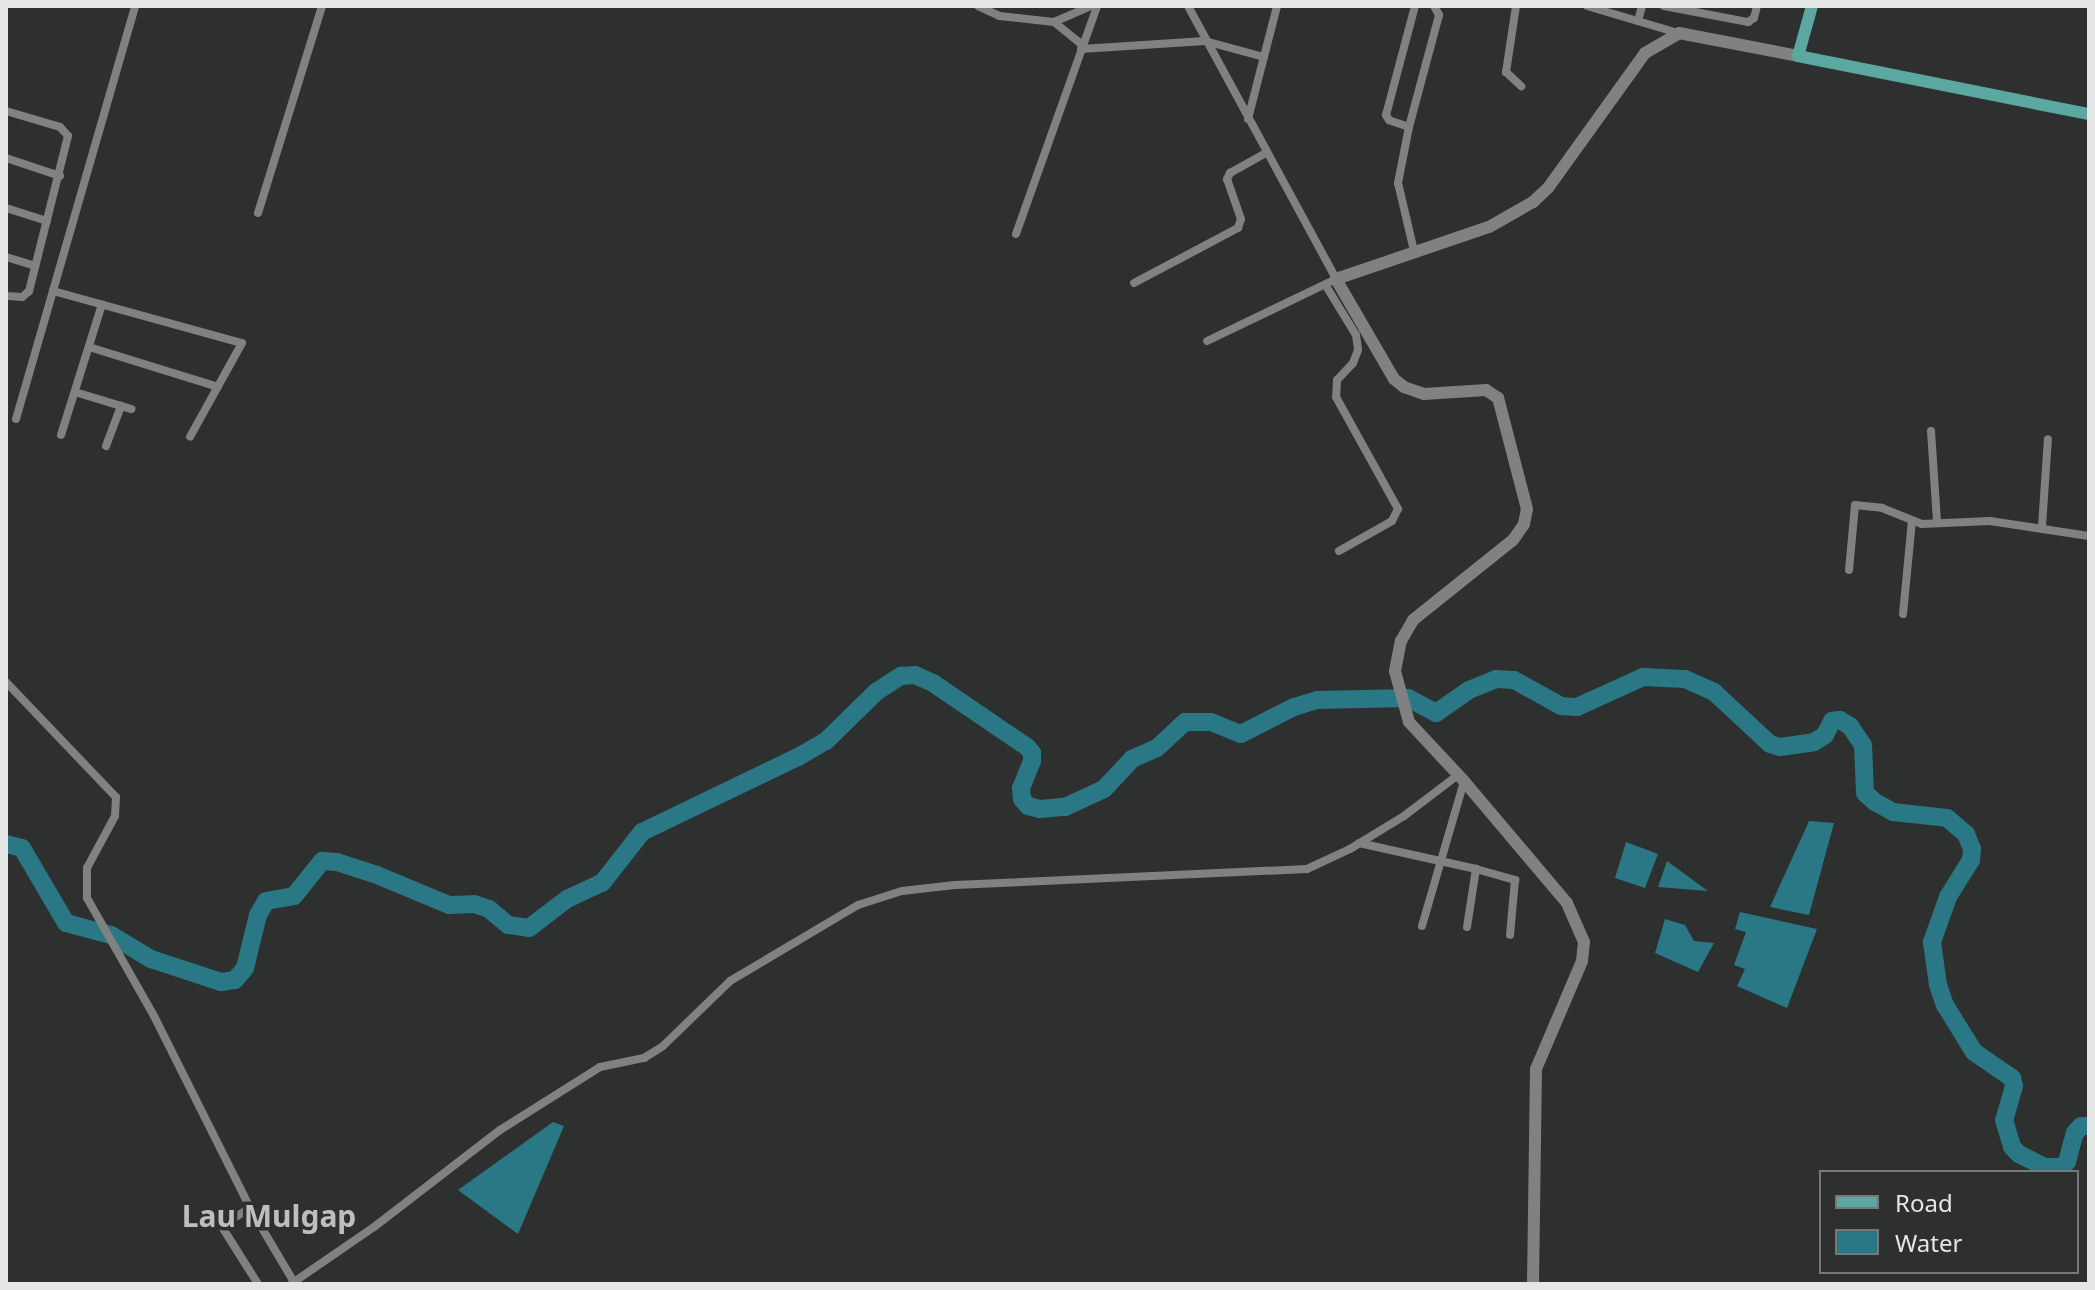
<!DOCTYPE html>
<html>
<head>
<meta charset="utf-8">
<style>
  body { margin:0 }
  #map { position:relative; width:2095px; height:1290px; overflow:hidden; background:#2d302e; font-family:"Noto Sans",sans-serif }
  div>[style] { position:absolute }
  [style*='--x'] { left:calc(var(--x)*1px); top:calc(var(--y)*1px); width:calc(var(--w)*1px); rotate:calc(var(--a)*1deg) }
  .water>* { inset:0; background:#2a7785 }
  .river>* { height:18px; margin:-9px; padding:0 9px; transform-origin:9px; border-radius:9px; background:#2a7785 }
  .street>* { height:8px; margin:-4px; padding:0 4px; transform-origin:4px; border-radius:4px; background:#7f8280 }
  .secondary>* { height:12px; margin:-6px; padding:0 6px; transform-origin:6px; border-radius:6px; background:#7f8280 }
  .primary>* { height:12px; margin:-6px; padding:0 6px; transform-origin:6px; border-radius:6px; background:#5ca7a0 }
  span { translate:-50% -50%; white-space:nowrap; text-align:center; line-height:1.15; -webkit-text-stroke:7px #2d302e; paint-order:stroke }
  .quarter-label { font-size:30px; color:#bcbfbe; font-weight:700 }
  .frame { position:absolute; inset:0; border:8px solid #e5e7e6; pointer-events:none }
  .legend { position:absolute; left:1819px; top:1170px; width:260px; height:104px; box-sizing:border-box; background:#2d302e; border:2px solid #777978; margin:0; padding:10px 14px; list-style:none; font-size:24px; color:#e5e7e6 }
  .legend li { display:flex; align-items:center; gap:16px; height:40px }
  .legend b { width:40px; border:2px solid #777978 }
</style>
</head>
<body>
<div id="map">
  <div class="water">
    <div style="clip-path:polygon(1809px 821px,1834px 823px,1809px 915px,1770px 907px)"></div>
    <div style="clip-path:polygon(1626px 842px,1658px 854px,1645px 888px,1615px 878px)"></div>
    <div style="clip-path:polygon(1667px 861px,1708px 891px,1658px 887px)"></div>
    <div style="clip-path:polygon(1740px 912px,1817px 929px,1787px 1008px,1737px 986px,1745px 969px,1734px 965px,1746px 932px,1735px 929px)"></div>
    <div style="clip-path:polygon(1665px 919px,1685px 925px,1694px 941px,1714px 943px,1698px 972px,1655px 953px)"></div>
    <div style="clip-path:polygon(553px 1122px,564px 1126px,518px 1234px,458px 1190px)"></div>
  </div>
  <div class="river">
    <div style="--x:6;--y:844;--w:16;--a:14"></div>
    <div style="--x:22;--y:848;--w:87;--a:59.6"></div>
    <div style="--x:66;--y:923;--w:47;--a:14.9"></div>
    <div style="--x:111;--y:935;--w:47;--a:31"></div>
    <div style="--x:151;--y:959;--w:74;--a:18.2"></div>
    <div style="--x:221;--y:982;--w:14;--a:-8"></div>
    <div style="--x:235;--y:980;--w:16;--a:-50"></div>
    <div style="--x:245;--y:968;--w:55;--a:-76.2"></div>
    <div style="--x:258;--y:915;--w:16;--a:-60"></div>
    <div style="--x:266;--y:901;--w:28;--a:-10"></div>
    <div style="--x:294;--y:896;--w:45;--a:-51.3"></div>
    <div style="--x:322;--y:861;--w:15;--a:4"></div>
    <div style="--x:337;--y:862;--w:42;--a:18"></div>
    <div style="--x:377;--y:875;--w:78;--a:22.6"></div>
    <div style="--x:449;--y:905;--w:25;--a:-2"></div>
    <div style="--x:474;--y:904;--w:16;--a:18"></div>
    <div style="--x:489;--y:909;--w:25;--a:40"></div>
    <div style="--x:508;--y:925;--w:21;--a:8"></div>
    <div style="--x:529;--y:928;--w:48;--a:-37.3"></div>
    <div style="--x:567;--y:899;--w:38;--a:-25"></div>
    <div style="--x:602;--y:883;--w:65;--a:-51.9"></div>
    <div style="--x:642;--y:832;--w:173;--a:-25.7"></div>
    <div style="--x:798;--y:757;--w:32;--a:-30"></div>
    <div style="--x:826;--y:741;--w:70;--a:-44.4"></div>
    <div style="--x:876;--y:692;--w:30;--a:-33"></div>
    <div style="--x:901;--y:676;--w:14;--a:-4"></div>
    <div style="--x:915;--y:675;--w:20;--a:24"></div>
    <div style="--x:933;--y:683;--w:114;--a:34.2"></div>
    <div style="--x:1027;--y:747;--w:8;--a:50"></div>
    <div style="--x:1032;--y:753;--w:8;--a:90"></div>
    <div style="--x:1032;--y:761;--w:29;--a:112"></div>
    <div style="--x:1021;--y:788;--w:11;--a:85"></div>
    <div style="--x:1022;--y:799;--w:9;--a:49"></div>
    <div style="--x:1028;--y:806;--w:12;--a:14"></div>
    <div style="--x:1040;--y:809;--w:25;--a:-5"></div>
    <div style="--x:1065;--y:807;--w:43;--a:-24.8"></div>
    <div style="--x:1104;--y:789;--w:41;--a:-47"></div>
    <div style="--x:1132;--y:759;--w:27;--a:-24"></div>
    <div style="--x:1157;--y:748;--w:38;--a:-43"></div>
    <div style="--x:1185;--y:722;--w:26;--a:0"></div>
    <div style="--x:1211;--y:722;--w:32;--a:22"></div>
    <div style="--x:1241;--y:734;--w:59;--a:-27"></div>
    <div style="--x:1294;--y:707;--w:24;--a:-17"></div>
    <div style="--x:1317;--y:700;--w:91;--a:-1.3"></div>
    <div style="--x:1408;--y:698;--w:32;--a:28"></div>
    <div style="--x:1436;--y:713;--w:40;--a:-34.9"></div>
    <div style="--x:1469;--y:690;--w:29;--a:-22"></div>
    <div style="--x:1496;--y:679;--w:18;--a:3"></div>
    <div style="--x:1514;--y:680;--w:54;--a:29"></div>
    <div style="--x:1561;--y:706;--w:16;--a:4"></div>
    <div style="--x:1577;--y:707;--w:72;--a:-24.4"></div>
    <div style="--x:1643;--y:677;--w:42;--a:2.7"></div>
    <div style="--x:1685;--y:679;--w:32;--a:24"></div>
    <div style="--x:1714;--y:692;--w:76;--a:42.9"></div>
    <div style="--x:1770;--y:744;--w:10;--a:17"></div>
    <div style="--x:1780;--y:747;--w:34;--a:-8"></div>
    <div style="--x:1814;--y:742;--w:13;--a:-32"></div>
    <div style="--x:1825;--y:735;--w:16;--a:-63"></div>
    <div style="--x:1832;--y:721;--w:8;--a:-7"></div>
    <div style="--x:1840;--y:720;--w:12;--a:31"></div>
    <div style="--x:1850;--y:726;--w:23;--a:56"></div>
    <div style="--x:1863;--y:745;--w:48;--a:87.6"></div>
    <div style="--x:1865;--y:793;--w:13;--a:42"></div>
    <div style="--x:1875;--y:802;--w:21;--a:29"></div>
    <div style="--x:1893;--y:812;--w:54;--a:6.3"></div>
    <div style="--x:1947;--y:818;--w:25;--a:40"></div>
    <div style="--x:1966;--y:834;--w:16;--a:68"></div>
    <div style="--x:1972;--y:849;--w:11;--a:95"></div>
    <div style="--x:1971;--y:860;--w:44;--a:121.9"></div>
    <div style="--x:1948;--y:897;--w:48;--a:109.6"></div>
    <div style="--x:1932;--y:942;--w:43;--a:82.1"></div>
    <div style="--x:1938;--y:985;--w:21;--a:71"></div>
    <div style="--x:1945;--y:1005;--w:55;--a:58.3"></div>
    <div style="--x:1974;--y:1052;--w:46;--a:34.4"></div>
    <div style="--x:2012;--y:1078;--w:8;--a:76"></div>
    <div style="--x:2014;--y:1086;--w:35;--a:106"></div>
    <div style="--x:2004;--y:1120;--w:28;--a:73"></div>
    <div style="--x:2012;--y:1147;--w:10;--a:45"></div>
    <div style="--x:2019;--y:1154;--w:28;--a:27"></div>
    <div style="--x:2044;--y:1167;--w:17;--a:0"></div>
    <div style="--x:2061;--y:1167;--w:8;--a:-40"></div>
    <div style="--x:2067;--y:1162;--w:30;--a:-75"></div>
    <div style="--x:2075;--y:1133;--w:9;--a:-49"></div>
    <div style="--x:2081;--y:1126;--w:8;--a:0"></div>
  </div>
  <div class="street">
    <div style="--x:978;--y:6;--w:23;--a:25"></div>
    <div style="--x:999;--y:16;--w:55;--a:6.2"></div>
    <div style="--x:1054;--y:22;--w:40;--a:-23.4"></div>
    <div style="--x:1188;--y:6;--w:311;--a:61.5"></div>
    <div style="--x:1336;--y:279;--w:143;--a:154.3"></div>
    <div style="--x:1516;--y:6;--w:67;--a:98.6"></div>
    <div style="--x:1506;--y:72;--w:21;--a:43"></div>
    <div style="--x:1587;--y:6;--w:95;--a:16.5"></div>
    <div style="--x:1664;--y:6;--w:86;--a:10.8"></div>
    <div style="--x:1748;--y:22;--w:7;--a:-34"></div>
    <div style="--x:1754;--y:18;--w:12;--a:-76"></div>
    <div style="--x:1638;--y:21;--w:16;--a:-75"></div>
    <div style="--x:1054;--y:22;--w:36;--a:39"></div>
    <div style="--x:1081;--y:49;--w:124;--a:-3.7"></div>
    <div style="--x:1205;--y:41;--w:61;--a:15.2"></div>
    <div style="--x:6;--y:111;--w:56;--a:16.5"></div>
    <div style="--x:60;--y:127;--w:12;--a:48"></div>
    <div style="--x:68;--y:136;--w:160;--a:104.1"></div>
    <div style="--x:29;--y:291;--w:9;--a:139"></div>
    <div style="--x:22;--y:297;--w:16;--a:-176"></div>
    <div style="--x:1248;--y:119;--w:117;--a:-75.6"></div>
    <div style="--x:1409;--y:127;--w:21;--a:-161"></div>
    <div style="--x:1389;--y:120;--w:6;--a:-121"></div>
    <div style="--x:1386;--y:115;--w:113;--a:-75.1"></div>
    <div style="--x:6;--y:158;--w:57;--a:18.4"></div>
    <div style="--x:6;--y:208;--w:43;--a:17.6"></div>
    <div style="--x:258;--y:213;--w:217;--a:-72.8"></div>
    <div style="--x:1016;--y:234;--w:242;--a:-70.4"></div>
    <div style="--x:1414;--y:251;--w:70;--a:-103.2"></div>
    <div style="--x:1398;--y:183;--w:57;--a:-78.9"></div>
    <div style="--x:1409;--y:127;--w:116;--a:-75"></div>
    <div style="--x:1439;--y:15;--w:10;--a:-119"></div>
    <div style="--x:6;--y:257;--w:30;--a:17"></div>
    <div style="--x:1134;--y:283;--w:118;--a:-27.9"></div>
    <div style="--x:1238;--y:228;--w:9;--a:-72"></div>
    <div style="--x:1241;--y:219;--w:42;--a:-109.3"></div>
    <div style="--x:1227;--y:179;--w:7;--a:-63"></div>
    <div style="--x:1230;--y:173;--w:41;--a:-29.1"></div>
    <div style="--x:1326;--y:286;--w:57;--a:58.5"></div>
    <div style="--x:1356;--y:335;--w:15;--a:82"></div>
    <div style="--x:1358;--y:350;--w:14;--a:111"></div>
    <div style="--x:1353;--y:363;--w:23;--a:133"></div>
    <div style="--x:1337;--y:380;--w:17;--a:93"></div>
    <div style="--x:1336;--y:397;--w:128;--a:61"></div>
    <div style="--x:1398;--y:509;--w:13;--a:117"></div>
    <div style="--x:1392;--y:521;--w:61;--a:150.5"></div>
    <div style="--x:53;--y:291;--w:196;--a:15.4"></div>
    <div style="--x:242;--y:343;--w:107;--a:119"></div>
    <div style="--x:89;--y:347;--w:135;--a:17.2"></div>
    <div style="--x:75;--y:392;--w:59;--a:16.9"></div>
    <div style="--x:16;--y:419;--w:430;--a:-73.9"></div>
    <div style="--x:1931;--y:431;--w:91;--a:86.2"></div>
    <div style="--x:61;--y:435;--w:137;--a:-72.6"></div>
    <div style="--x:106;--y:446;--w:43;--a:-69.4"></div>
    <div style="--x:2042;--y:526;--w:87;--a:-86.1"></div>
    <div style="--x:1849;--y:570;--w:65;--a:-84.7"></div>
    <div style="--x:1855;--y:505;--w:27;--a:6"></div>
    <div style="--x:1882;--y:508;--w:43;--a:21.8"></div>
    <div style="--x:1922;--y:524;--w:68;--a:-2.5"></div>
    <div style="--x:1990;--y:521;--w:100;--a:8.6"></div>
    <div style="--x:1903;--y:614;--w:93;--a:-84.5"></div>
    <div style="--x:6;--y:682;--w:159;--a:46.3"></div>
    <div style="--x:116;--y:797;--w:19;--a:93"></div>
    <div style="--x:115;--y:816;--w:59;--a:118.3"></div>
    <div style="--x:87;--y:868;--w:30;--a:90"></div>
    <div style="--x:87;--y:898;--w:136;--a:60.4"></div>
    <div style="--x:154;--y:1016;--w:215;--a:63.4"></div>
    <div style="--x:250;--y:1208;--w:86;--a:59.3"></div>
    <div style="--x:1359;--y:843;--w:120;--a:12.5"></div>
    <div style="--x:1422;--y:926;--w:151;--a:-73.8"></div>
    <div style="--x:1467;--y:927;--w:59;--a:-81.2"></div>
    <div style="--x:1476;--y:869;--w:41;--a:15.8"></div>
    <div style="--x:1515;--y:880;--w:55;--a:95.2"></div>
    <div style="--x:250;--y:1208;--w:28;--a:148"></div>
    <div style="--x:226;--y:1223;--w:7;--a:106"></div>
    <div style="--x:224;--y:1230;--w:64;--a:57.8"></div>
    <div style="--x:291;--y:1284;--w:101;--a:-34.5"></div>
    <div style="--x:374;--y:1227;--w:159;--a:-37.6"></div>
    <div style="--x:500;--y:1130;--w:118;--a:-32.2"></div>
    <div style="--x:600;--y:1067;--w:45;--a:-11.6"></div>
    <div style="--x:644;--y:1058;--w:22;--a:-32"></div>
    <div style="--x:663;--y:1046;--w:93;--a:-44.1"></div>
    <div style="--x:730;--y:981;--w:149;--a:-30.7"></div>
    <div style="--x:858;--y:905;--w:46;--a:-17.7"></div>
    <div style="--x:902;--y:891;--w:53;--a:-6.5"></div>
    <div style="--x:955;--y:885;--w:352;--a:-2.6"></div>
    <div style="--x:1307;--y:869;--w:47;--a:-24.9"></div>
    <div style="--x:1350;--y:849;--w:63;--a:-31.4"></div>
    <div style="--x:1404;--y:816;--w:68;--a:-37.2"></div>
  </div>
  <div class="secondary">
    <div style="--x:1533;--y:1284;--w:215;--a:-89.2"></div>
    <div style="--x:1536;--y:1069;--w:117;--a:-66.9"></div>
    <div style="--x:1582;--y:961;--w:19;--a:-84"></div>
    <div style="--x:1584;--y:942;--w:43;--a:-113.6"></div>
    <div style="--x:1567;--y:903;--w:160;--a:-130.2"></div>
    <div style="--x:1464;--y:781;--w:81;--a:-133"></div>
    <div style="--x:1409;--y:722;--w:53;--a:-105.4"></div>
    <div style="--x:1395;--y:671;--w:31;--a:-79"></div>
    <div style="--x:1401;--y:641;--w:24;--a:-60"></div>
    <div style="--x:1413;--y:620;--w:128;--a:-38.7"></div>
    <div style="--x:1513;--y:540;--w:19;--a:-55"></div>
    <div style="--x:1524;--y:524;--w:15;--a:-79"></div>
    <div style="--x:1527;--y:509;--w:115;--a:-104.6"></div>
    <div style="--x:1498;--y:398;--w:14;--a:-146"></div>
    <div style="--x:1486;--y:390;--w:62;--a:176.3"></div>
    <div style="--x:1424;--y:394;--w:21;--a:-161"></div>
    <div style="--x:1404;--y:387;--w:13;--a:-141"></div>
    <div style="--x:1394;--y:379;--w:116;--a:-120.1"></div>
    <div style="--x:1336;--y:279;--w:162;--a:-18.8"></div>
    <div style="--x:1489;--y:227;--w:51;--a:-29.6"></div>
    <div style="--x:1533;--y:202;--w:21;--a:-43"></div>
    <div style="--x:1548;--y:188;--w:166;--a:-54.3"></div>
    <div style="--x:1645;--y:53;--w:39;--a:-30"></div>
    <div style="--x:1679;--y:33;--w:121;--a:10.9"></div>
  </div>
  <div class="primary">
    <div style="--x:1812;--y:6;--w:52;--a:105.6"></div>
    <div style="--x:1798;--y:56;--w:297;--a:11.3"></div>
  </div>
  <div class="quarter-label">
    <span style="left:269px;top:1216px">Lau Mulgap</span>
  </div>
  <div class="frame"></div>
  <ul class="legend">
  <li><b style="height:10px;background:#5ca7a0"></b>Road</li>
  <li><b style="height:22px;background:#2a7785"></b>Water</li>
  </ul>
</div>
</body>
</html>
